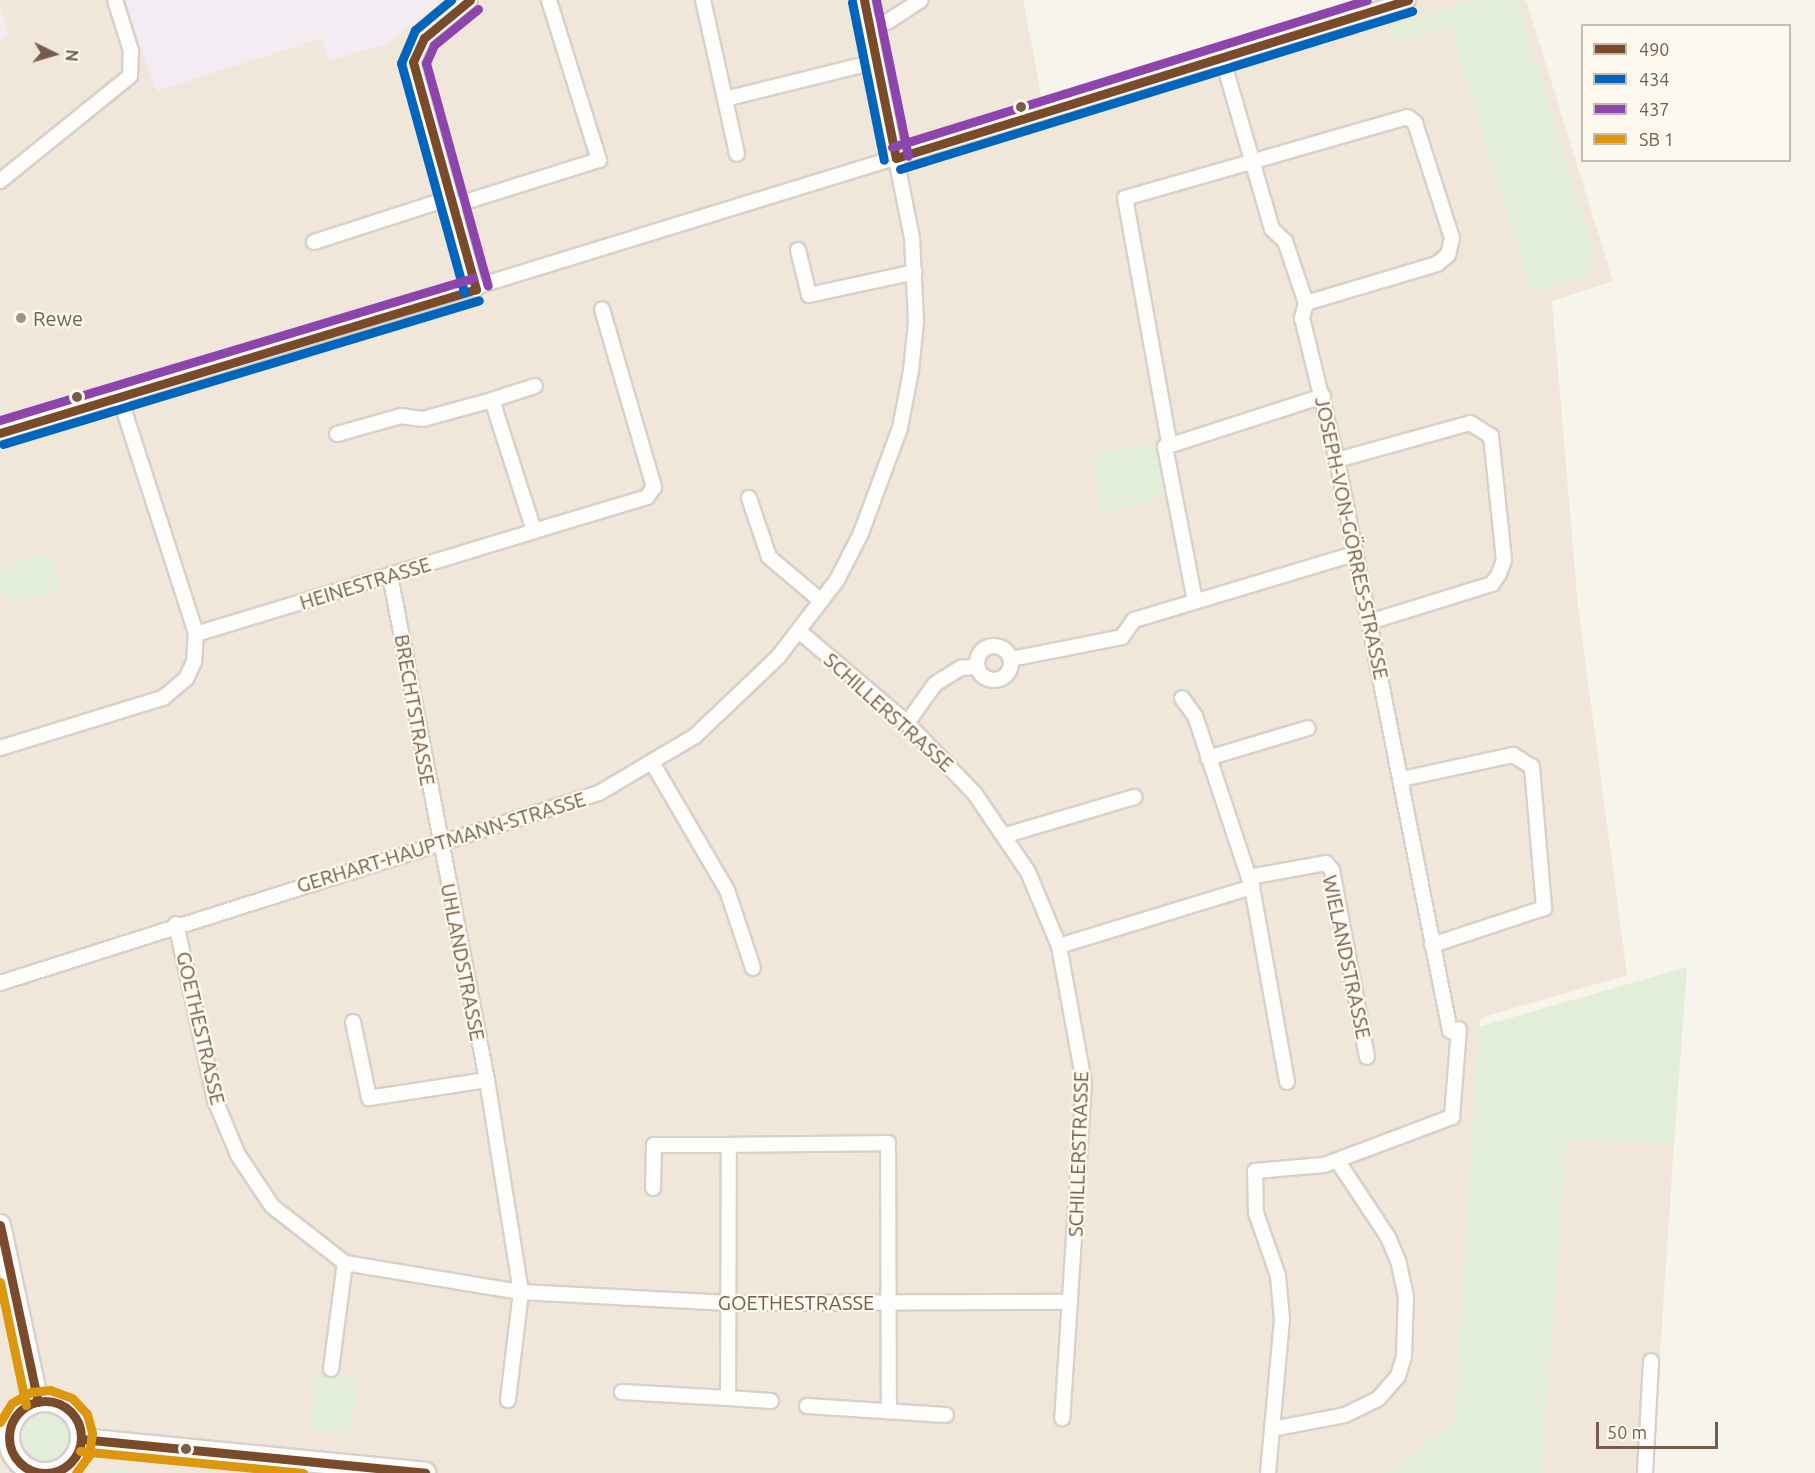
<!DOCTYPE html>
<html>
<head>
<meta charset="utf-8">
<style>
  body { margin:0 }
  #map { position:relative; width:1815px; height:1473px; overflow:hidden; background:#f7f4ec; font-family:Ubuntu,sans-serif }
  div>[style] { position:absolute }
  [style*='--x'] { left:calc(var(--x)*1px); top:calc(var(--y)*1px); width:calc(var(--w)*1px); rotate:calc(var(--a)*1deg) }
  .residential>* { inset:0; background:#f0e7da }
  .education>* { inset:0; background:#f4ecf3 }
  .green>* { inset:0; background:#e3eed8 }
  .round { border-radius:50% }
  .roads { filter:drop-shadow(2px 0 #d6d1ca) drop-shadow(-2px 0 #d6d1ca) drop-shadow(0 2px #d6d1ca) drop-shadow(0 -2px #d6d1ca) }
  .street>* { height:14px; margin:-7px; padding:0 7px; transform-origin:7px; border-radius:7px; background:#fefdfc }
  .street>.ring { margin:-7px; padding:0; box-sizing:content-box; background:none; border:14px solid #fefdfc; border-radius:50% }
  .secondary>* { height:20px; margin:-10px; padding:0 10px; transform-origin:10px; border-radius:10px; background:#fefdfc }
  .secondary>.ring { margin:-10px; padding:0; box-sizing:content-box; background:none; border:20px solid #fefdfc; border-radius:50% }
  .bus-1>* { height:9px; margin:-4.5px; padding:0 4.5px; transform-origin:4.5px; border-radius:4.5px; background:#7a4b2a }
  .bus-1>.ring { margin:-4.5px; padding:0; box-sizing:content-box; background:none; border:9px solid #7a4b2a; border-radius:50% }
  .bus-2>* { height:9px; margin:-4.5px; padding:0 4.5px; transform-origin:4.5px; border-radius:4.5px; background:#0065bd }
  .bus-3>* { height:9px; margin:-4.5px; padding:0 4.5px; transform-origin:4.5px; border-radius:4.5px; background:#8e44ad }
  .bus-4>* { height:9px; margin:-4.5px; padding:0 4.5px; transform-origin:4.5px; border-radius:4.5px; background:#dd970f }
  .dots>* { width:16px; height:16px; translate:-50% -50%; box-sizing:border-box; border:3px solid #fef9ee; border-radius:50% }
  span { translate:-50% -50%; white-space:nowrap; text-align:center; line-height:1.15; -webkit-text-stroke:4.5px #fef9ee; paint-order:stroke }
  .poi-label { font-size:20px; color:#755d4d }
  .left { translate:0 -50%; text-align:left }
  .street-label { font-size:20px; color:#755d4d }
  .legend { position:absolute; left:1581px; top:24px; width:210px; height:138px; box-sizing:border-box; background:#fef9ee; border:2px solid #c7bbae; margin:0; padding:8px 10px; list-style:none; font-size:18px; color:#755d4d }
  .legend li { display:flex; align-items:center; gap:12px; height:30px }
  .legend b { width:30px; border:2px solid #c7bbae }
  .north { position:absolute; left:24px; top:24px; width:60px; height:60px; -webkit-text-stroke:4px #fef9ee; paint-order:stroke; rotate:95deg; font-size:16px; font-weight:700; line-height:24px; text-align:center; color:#755d4d }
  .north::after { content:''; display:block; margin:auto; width:21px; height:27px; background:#755d4d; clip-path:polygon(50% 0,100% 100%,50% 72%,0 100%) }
  .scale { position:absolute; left:1596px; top:1422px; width:122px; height:27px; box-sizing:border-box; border:3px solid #755d4d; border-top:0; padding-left:8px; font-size:18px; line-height:21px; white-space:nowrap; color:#755d4d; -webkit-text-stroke:4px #fef9ee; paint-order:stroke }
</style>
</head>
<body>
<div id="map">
  <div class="residential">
    <div style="clip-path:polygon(0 0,1023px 0,1042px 100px,1378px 0,1526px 0,1613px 281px,1552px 301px,1578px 607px,1627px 975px,1480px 1018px,1455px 1418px,1411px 1458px,1383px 1473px,0 1473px)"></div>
    <div style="clip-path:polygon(1567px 1139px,1674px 1144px,1652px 1473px,1541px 1473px)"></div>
  </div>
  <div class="education">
    <div style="clip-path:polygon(125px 0,443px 0,388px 43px,328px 61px,322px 38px,156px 91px)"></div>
    <div style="clip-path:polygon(0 5px,9px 34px,0 41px)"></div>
  </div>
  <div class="green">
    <div style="clip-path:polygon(1475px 0,1517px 0,1596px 261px,1588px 276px,1532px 293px,1450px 26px,1392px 44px,1387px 28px)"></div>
    <div style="clip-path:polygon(1155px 443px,1164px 493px,1152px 495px,1153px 502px,1101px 512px,1091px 455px)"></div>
    <div style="clip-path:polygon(50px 552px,61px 589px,12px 605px,7px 592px,0 594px,0 567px)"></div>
    <div style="clip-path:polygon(1687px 967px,1674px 1144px,1567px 1139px,1541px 1473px,1383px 1473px,1411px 1458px,1455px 1418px,1479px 1027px)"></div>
    <div style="clip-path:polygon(315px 1370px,359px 1379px,349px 1436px,316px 1430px,310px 1421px)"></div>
    <div class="round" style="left:22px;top:1412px;width:48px;height:48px"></div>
    <div style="clip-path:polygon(125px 1468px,152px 1473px,95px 1473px,106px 1471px)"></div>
  </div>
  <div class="roads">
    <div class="street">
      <div style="--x:470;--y:0;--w:60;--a:140.4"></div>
      <div style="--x:424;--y:38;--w:26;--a:115"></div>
      <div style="--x:413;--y:62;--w:236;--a:74.5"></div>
      <div style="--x:703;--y:0;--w:101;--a:77.5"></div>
      <div style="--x:725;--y:99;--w:154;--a:-13.9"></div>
      <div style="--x:869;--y:25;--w:18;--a:-9"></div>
      <div style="--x:887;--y:22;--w:40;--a:-32.9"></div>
      <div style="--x:1222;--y:57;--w:179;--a:73.8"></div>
      <div style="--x:1272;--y:229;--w:18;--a:43"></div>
      <div style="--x:1285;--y:241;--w:65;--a:71.3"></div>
      <div style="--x:1306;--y:303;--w:16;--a:105"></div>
      <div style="--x:1302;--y:318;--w:146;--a:76.2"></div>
      <div style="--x:1337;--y:460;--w:582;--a:78.81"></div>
      <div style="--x:725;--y:99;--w:56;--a:77.7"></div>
      <div style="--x:0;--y:181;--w:167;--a:-38.9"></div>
      <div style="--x:130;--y:76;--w:25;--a:-88"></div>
      <div style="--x:131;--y:51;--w:53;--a:-107.4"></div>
      <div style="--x:452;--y:206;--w:154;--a:-17.4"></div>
      <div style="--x:599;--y:160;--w:168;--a:-107.4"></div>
      <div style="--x:314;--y:242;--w:143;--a:-17.9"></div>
      <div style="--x:798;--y:250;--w:46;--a:76.3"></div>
      <div style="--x:809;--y:295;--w:108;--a:-12.2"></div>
      <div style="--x:120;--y:398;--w:248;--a:72.1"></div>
      <div style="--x:196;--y:634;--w:353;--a:-16.9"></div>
      <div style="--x:492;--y:400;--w:45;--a:-18"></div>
      <div style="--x:0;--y:433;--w:1473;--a:-17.09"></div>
      <div style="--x:337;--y:434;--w:66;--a:-15.7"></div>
      <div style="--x:401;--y:416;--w:22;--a:8"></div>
      <div style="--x:423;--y:419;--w:72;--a:-15.4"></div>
      <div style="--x:492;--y:400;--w:138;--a:72.2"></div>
      <div style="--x:534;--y:531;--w:118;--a:-16.7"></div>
      <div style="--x:647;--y:497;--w:12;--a:-55"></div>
      <div style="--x:654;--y:487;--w:185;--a:-106.3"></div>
      <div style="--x:1169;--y:442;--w:248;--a:-100.2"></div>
      <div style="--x:1125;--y:198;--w:294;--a:-16"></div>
      <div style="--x:1408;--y:117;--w:9;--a:41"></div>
      <div style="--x:1415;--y:123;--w:121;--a:72.2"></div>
      <div style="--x:1452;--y:238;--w:17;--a:103"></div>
      <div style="--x:1448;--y:255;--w:14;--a:141"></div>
      <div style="--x:1437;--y:264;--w:137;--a:163.4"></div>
      <div style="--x:1337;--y:460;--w:138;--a:-15.5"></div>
      <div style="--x:1470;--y:423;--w:25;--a:32"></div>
      <div style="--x:1491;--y:436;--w:125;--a:84"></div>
      <div style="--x:1504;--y:560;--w:15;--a:110"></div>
      <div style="--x:1499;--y:574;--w:12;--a:125"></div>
      <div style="--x:1492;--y:584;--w:129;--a:162.8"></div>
      <div style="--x:749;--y:498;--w:62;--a:71.3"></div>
      <div style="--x:769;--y:557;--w:68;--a:40.2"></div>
      <div style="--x:390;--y:575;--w:514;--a:79.13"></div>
      <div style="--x:487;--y:1080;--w:215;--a:80.9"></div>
      <div style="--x:521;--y:1292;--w:109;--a:96.9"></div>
      <div style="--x:1195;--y:601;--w:157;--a:-101"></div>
      <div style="--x:1165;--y:447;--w:166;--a:-17.9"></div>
      <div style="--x:799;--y:631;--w:142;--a:40.4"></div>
      <div style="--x:907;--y:723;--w:98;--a:46.2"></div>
      <div style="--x:975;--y:794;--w:94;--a:55.8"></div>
      <div style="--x:1028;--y:872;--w:80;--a:67.3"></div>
      <div style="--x:1059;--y:946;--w:138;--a:79.6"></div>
      <div style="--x:1084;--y:1082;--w:337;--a:93.7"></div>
      <div class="ring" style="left:977px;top:646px;width:20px;height:20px"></div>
      <div style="--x:1011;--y:659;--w:113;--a:-11.2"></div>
      <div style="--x:1122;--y:637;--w:21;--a:-55"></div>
      <div style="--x:1134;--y:620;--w:230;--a:-16.7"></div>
      <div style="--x:907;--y:723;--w:48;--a:-54.3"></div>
      <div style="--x:935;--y:684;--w:31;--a:-32"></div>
      <div style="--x:961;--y:668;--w:16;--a:-4"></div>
      <div style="--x:0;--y:748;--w:170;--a:-17.1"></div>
      <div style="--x:163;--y:698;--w:30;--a:-40"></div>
      <div style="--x:186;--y:679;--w:19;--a:-65"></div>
      <div style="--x:194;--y:662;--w:28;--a:-86"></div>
      <div style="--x:1208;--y:758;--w:104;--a:-16.7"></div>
      <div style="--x:653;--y:764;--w:146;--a:59.6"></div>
      <div style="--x:727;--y:890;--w:82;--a:71.6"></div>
      <div style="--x:1402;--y:779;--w:114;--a:-12.2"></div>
      <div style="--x:1513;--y:755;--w:22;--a:32"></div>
      <div style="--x:1532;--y:767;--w:142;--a:85.1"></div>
      <div style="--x:1544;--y:908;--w:118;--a:161.7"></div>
      <div style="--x:1006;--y:835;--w:134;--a:-16.5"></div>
      <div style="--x:1249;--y:877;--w:78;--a:-10.3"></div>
      <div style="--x:1326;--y:863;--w:9;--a:49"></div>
      <div style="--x:1332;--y:870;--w:190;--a:79.4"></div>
      <div style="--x:1252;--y:887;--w:198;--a:79.8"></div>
      <div style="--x:176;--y:924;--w:180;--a:77.5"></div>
      <div style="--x:215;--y:1100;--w:60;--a:67.3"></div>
      <div style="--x:238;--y:1155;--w:61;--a:56.3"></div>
      <div style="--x:272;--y:1206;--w:93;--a:38"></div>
      <div style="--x:345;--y:1263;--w:178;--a:9.4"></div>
      <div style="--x:521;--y:1292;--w:208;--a:3"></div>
      <div style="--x:729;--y:1303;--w:341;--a:-0.2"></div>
      <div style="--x:1059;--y:946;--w:202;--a:-17"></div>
      <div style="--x:1252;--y:887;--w:180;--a:-108.4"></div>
      <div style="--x:1195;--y:716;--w:22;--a:-126"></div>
      <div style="--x:0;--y:983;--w:628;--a:-17.6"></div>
      <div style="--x:599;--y:793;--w:112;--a:-30.7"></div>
      <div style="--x:695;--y:736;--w:115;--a:-43.6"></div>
      <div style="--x:778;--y:657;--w:97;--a:-52.5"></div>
      <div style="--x:837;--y:580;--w:53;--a:-62.9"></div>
      <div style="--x:861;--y:533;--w:112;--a:-69.6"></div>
      <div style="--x:900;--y:428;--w:58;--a:-79.1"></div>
      <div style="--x:911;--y:371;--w:49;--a:-84.2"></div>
      <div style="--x:916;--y:322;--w:84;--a:-92.7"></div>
      <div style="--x:912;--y:238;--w:243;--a:-101.4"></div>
      <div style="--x:353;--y:1022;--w:78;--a:78.1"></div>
      <div style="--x:369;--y:1098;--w:119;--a:-8.7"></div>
      <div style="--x:653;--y:1188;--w:43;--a:-88.7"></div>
      <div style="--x:654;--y:1145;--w:75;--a:0"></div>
      <div style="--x:331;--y:1369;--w:107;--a:-82.5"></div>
      <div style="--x:622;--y:1392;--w:106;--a:3.2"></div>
      <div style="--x:771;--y:1401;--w:43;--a:-176"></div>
      <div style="--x:728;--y:1398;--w:253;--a:-89.8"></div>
      <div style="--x:729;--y:1145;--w:159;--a:-0.7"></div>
      <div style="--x:888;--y:1143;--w:268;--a:89.8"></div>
      <div style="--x:807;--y:1406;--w:139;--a:3.7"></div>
      <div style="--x:1272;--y:1429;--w:74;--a:-10.9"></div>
      <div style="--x:1345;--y:1415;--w:37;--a:-26"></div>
      <div style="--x:1378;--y:1399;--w:30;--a:-49"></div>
      <div style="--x:1398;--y:1376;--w:21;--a:-73"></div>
      <div style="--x:1404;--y:1356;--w:59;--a:-88.1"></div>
      <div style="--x:1406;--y:1297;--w:35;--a:-102"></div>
      <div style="--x:1399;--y:1263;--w:28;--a:-113"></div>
      <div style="--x:1388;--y:1237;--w:92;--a:-123.5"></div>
      <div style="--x:1268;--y:1473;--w:155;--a:-84.8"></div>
      <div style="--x:1282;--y:1319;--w:43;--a:-95.3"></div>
      <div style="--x:1278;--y:1276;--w:67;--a:-109.2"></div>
      <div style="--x:1256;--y:1213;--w:42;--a:-91.4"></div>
      <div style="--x:1255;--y:1171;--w:69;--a:-5"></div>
      <div style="--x:1324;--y:1165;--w:137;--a:-20.6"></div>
      <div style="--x:1452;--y:1117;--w:88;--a:-85.5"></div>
      <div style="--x:1645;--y:1473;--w:112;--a:-86.9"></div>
    </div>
    <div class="secondary">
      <div style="--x:0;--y:1225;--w:181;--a:77.9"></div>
      <div class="ring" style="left:9px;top:1401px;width:52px;height:52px"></div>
      <div style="--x:81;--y:1439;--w:346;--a:5.6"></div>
    </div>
  </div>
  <div class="bus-1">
    <div style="--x:470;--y:0;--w:60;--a:140.4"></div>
    <div style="--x:424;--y:38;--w:26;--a:115"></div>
    <div style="--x:413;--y:62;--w:236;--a:74.5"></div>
    <div style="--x:864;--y:0;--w:161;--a:78.6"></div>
    <div style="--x:896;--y:158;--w:536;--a:-17.15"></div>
    <div style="--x:0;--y:433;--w:497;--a:-16.8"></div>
    <div style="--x:0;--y:1225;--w:181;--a:77.9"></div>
    <div class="ring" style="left:9px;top:1401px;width:63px;height:63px"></div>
    <div style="--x:81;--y:1439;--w:346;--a:5.6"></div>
  </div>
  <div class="bus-2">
    <div style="--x:451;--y:0;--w:47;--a:140.2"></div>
    <div style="--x:415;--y:30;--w:36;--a:113"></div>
    <div style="--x:401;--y:63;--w:238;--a:74.6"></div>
    <div style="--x:852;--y:2;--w:161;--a:78.6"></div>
    <div style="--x:900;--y:169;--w:536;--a:-17.15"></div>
    <div style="--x:3;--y:444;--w:497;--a:-16.8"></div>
  </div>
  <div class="bus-3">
    <div style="--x:876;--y:0;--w:159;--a:78.4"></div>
    <div style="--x:478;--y:9;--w:57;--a:140.7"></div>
    <div style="--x:434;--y:45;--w:20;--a:114"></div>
    <div style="--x:426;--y:63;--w:231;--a:74.5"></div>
    <div style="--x:892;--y:147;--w:497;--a:-17.2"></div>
    <div style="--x:0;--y:420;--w:494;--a:-16.7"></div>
  </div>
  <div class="bus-4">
    <div style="--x:0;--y:1282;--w:126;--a:78.1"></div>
    <div style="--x:0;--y:1422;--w:22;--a:-58"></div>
    <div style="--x:12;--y:1403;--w:22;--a:-30"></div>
    <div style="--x:31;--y:1392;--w:19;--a:-6"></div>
    <div style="--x:50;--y:1390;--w:23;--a:20"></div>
    <div style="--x:72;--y:1398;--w:22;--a:47"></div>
    <div style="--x:87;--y:1414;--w:20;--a:75"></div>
    <div style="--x:92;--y:1433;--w:22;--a:98"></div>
    <div style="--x:89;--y:1455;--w:22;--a:126"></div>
    <div style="--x:80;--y:1451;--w:224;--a:5.6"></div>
  </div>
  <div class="dots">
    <div style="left:1021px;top:107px;background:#755d4d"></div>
    <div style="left:21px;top:318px;background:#a29285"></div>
    <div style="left:77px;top:397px;background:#755d4d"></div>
    <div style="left:186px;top:1449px;background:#755d4d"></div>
  </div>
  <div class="poi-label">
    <span class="left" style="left:33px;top:318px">Rewe</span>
  </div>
  <div class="street-label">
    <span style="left:1352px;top:538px;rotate:78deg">JOSEPH-VON-GÖRRES-STRASSE</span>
    <span style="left:365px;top:583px;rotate:-17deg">HEINESTRASSE</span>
    <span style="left:415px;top:710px;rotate:80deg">BRECHTSTRASSE</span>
    <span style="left:889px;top:712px;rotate:42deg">SCHILLERSTRASSE</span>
    <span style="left:441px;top:842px;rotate:-17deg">GERHART-HAUPTMANN-STRASSE</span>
    <span style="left:1347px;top:957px;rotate:78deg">WIELANDSTRASSE</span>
    <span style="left:463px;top:962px;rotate:79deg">UHLANDSTRASSE</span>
    <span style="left:201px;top:1028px;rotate:77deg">GOETHESTRASSE</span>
    <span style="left:1078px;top:1154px;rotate:-88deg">SCHILLERSTRASSE</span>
    <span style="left:796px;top:1302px">GOETHESTRASSE</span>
  </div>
  <ul class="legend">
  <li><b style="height:8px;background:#7a4b2a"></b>490</li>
  <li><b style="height:8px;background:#0065bd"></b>434</li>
  <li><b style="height:8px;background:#8e44ad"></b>437</li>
  <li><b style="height:8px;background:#dd970f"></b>SB 1</li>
  </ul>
  <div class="north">N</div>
  <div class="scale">50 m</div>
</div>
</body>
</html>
